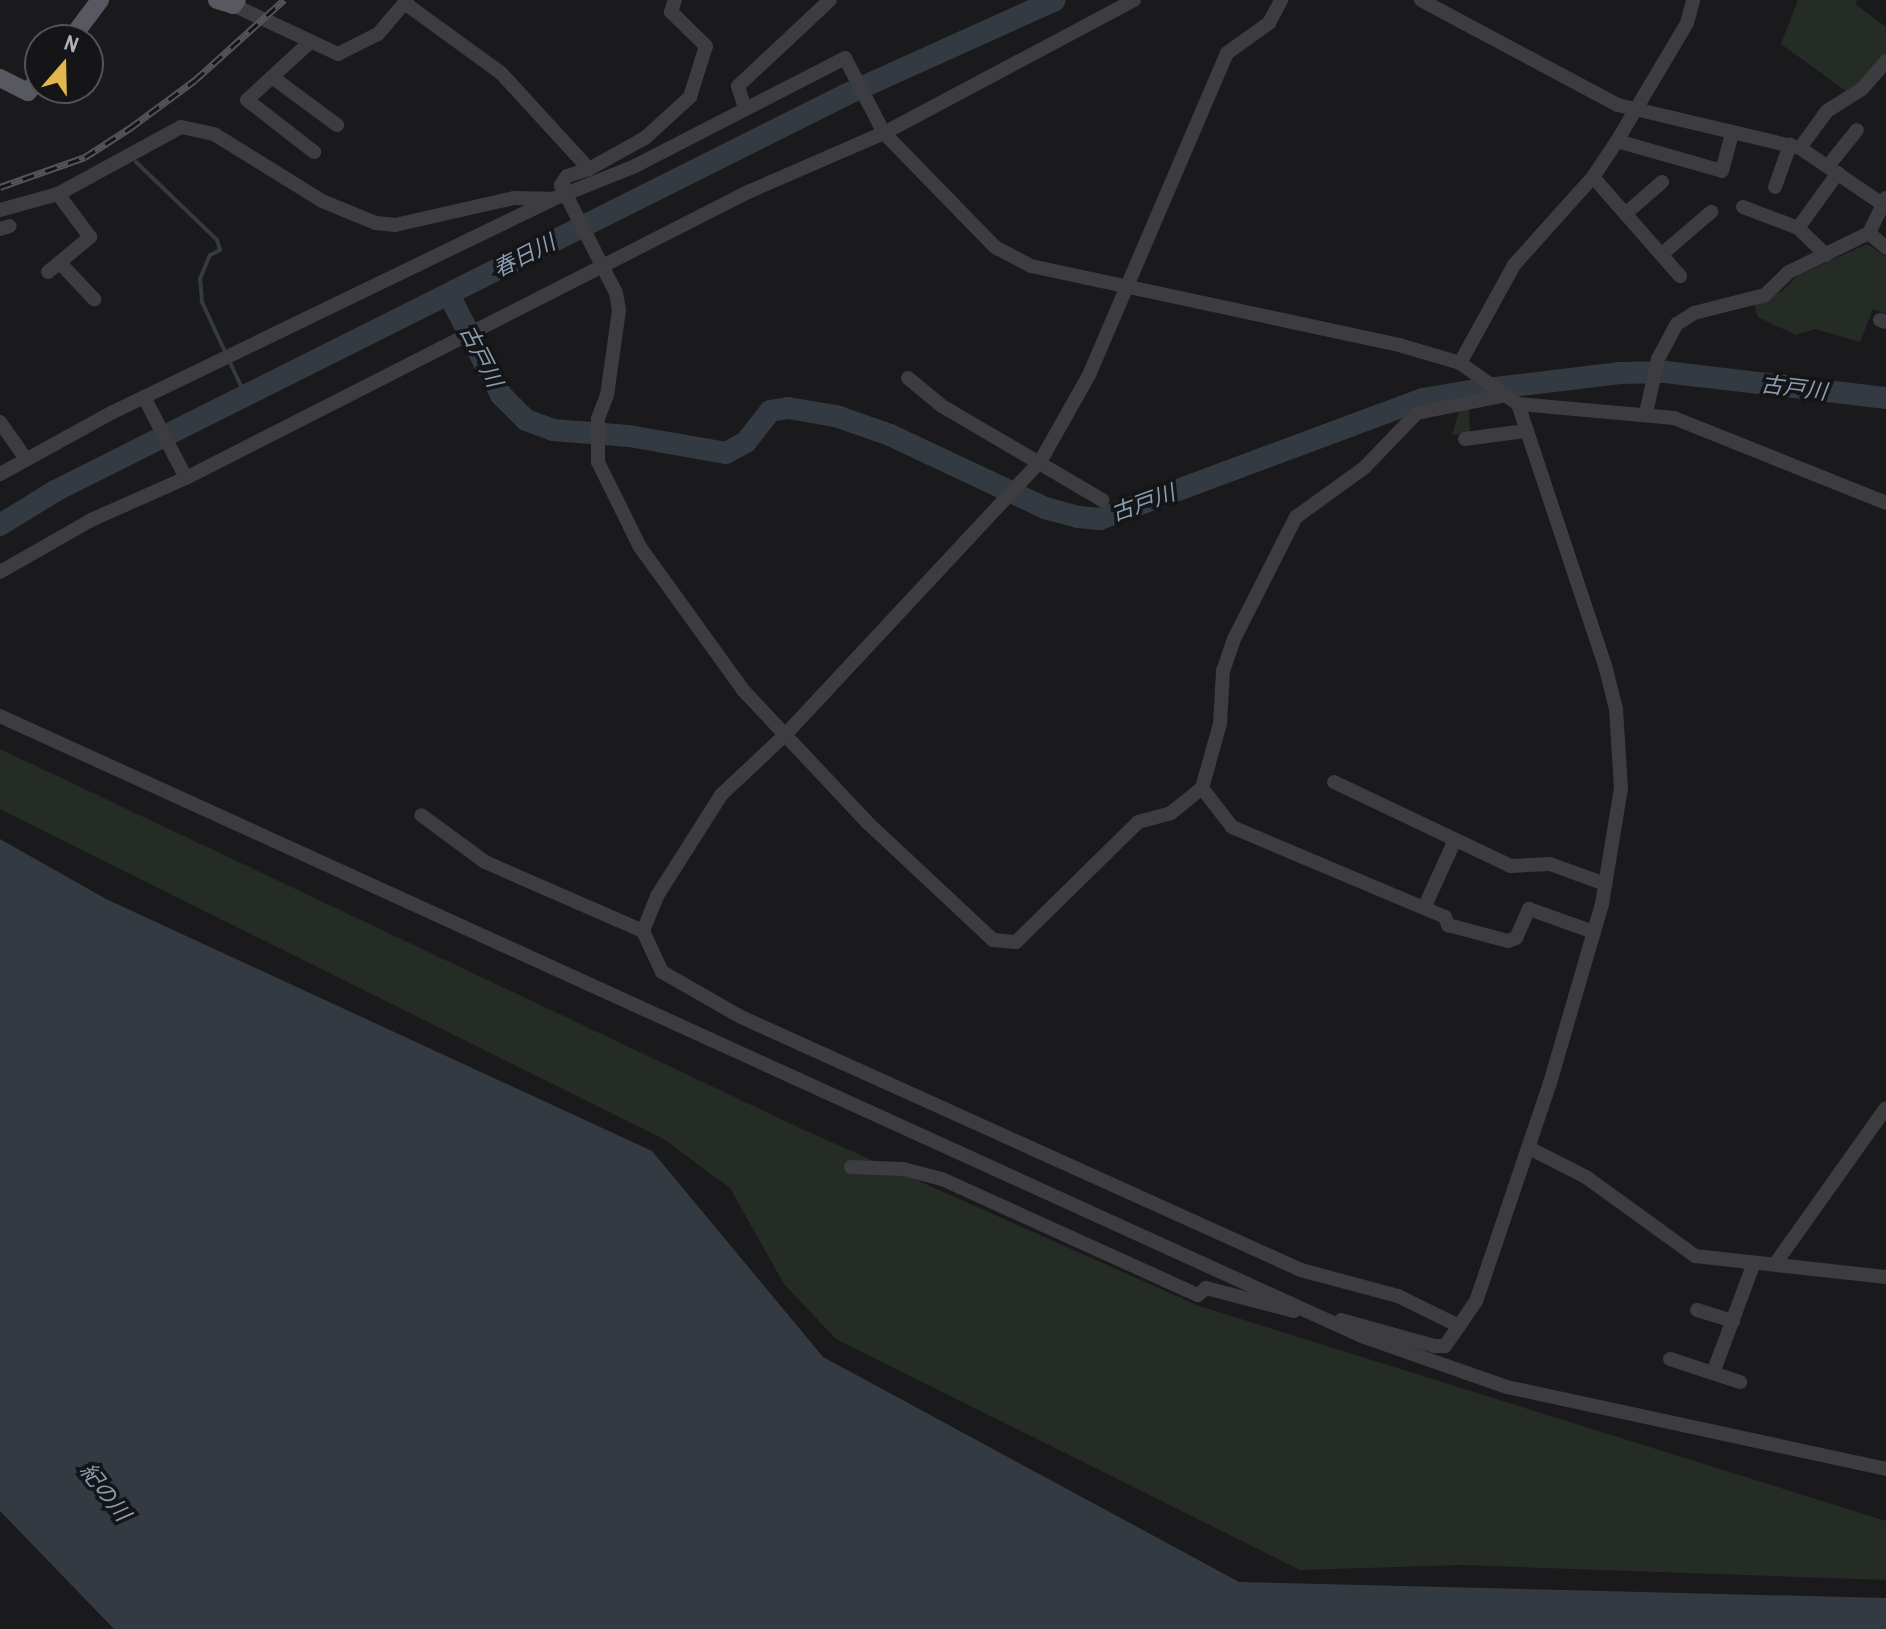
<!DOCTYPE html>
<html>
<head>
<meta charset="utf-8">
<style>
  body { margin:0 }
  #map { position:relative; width:1886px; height:1629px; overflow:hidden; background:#1a1a1c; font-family:"Archivo Narrow","Noto Sans JP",sans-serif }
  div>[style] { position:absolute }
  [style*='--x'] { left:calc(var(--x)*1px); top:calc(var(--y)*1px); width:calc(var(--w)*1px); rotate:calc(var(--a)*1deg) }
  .green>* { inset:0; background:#252c26 }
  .water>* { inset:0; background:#333a41 }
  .stream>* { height:4px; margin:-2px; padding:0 2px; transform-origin:2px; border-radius:2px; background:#333a41 }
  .river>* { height:22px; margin:-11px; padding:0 11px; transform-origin:11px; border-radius:11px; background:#333a41 }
  .minor>* { height:14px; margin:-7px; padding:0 7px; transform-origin:7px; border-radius:7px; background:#3c3c41 }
  .major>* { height:18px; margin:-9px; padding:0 9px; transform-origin:9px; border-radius:9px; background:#585960 }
  .rail>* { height:7px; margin-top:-3.5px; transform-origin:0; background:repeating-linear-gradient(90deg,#151517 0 12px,#53545a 0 24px); box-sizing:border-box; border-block:2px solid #53545a }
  span { translate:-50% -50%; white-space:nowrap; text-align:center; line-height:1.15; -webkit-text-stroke:7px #151517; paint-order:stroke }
  .water-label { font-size:22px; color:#899db2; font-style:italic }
  .north { position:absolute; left:24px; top:24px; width:80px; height:80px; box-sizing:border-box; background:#151517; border:2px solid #525358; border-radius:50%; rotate:20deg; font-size:22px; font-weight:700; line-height:32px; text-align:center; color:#aeb1ba }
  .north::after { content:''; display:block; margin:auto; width:28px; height:36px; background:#e2b74d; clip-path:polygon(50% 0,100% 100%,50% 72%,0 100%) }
</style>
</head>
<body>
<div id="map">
  <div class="green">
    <div style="clip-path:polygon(1798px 0,1857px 0,1855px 4px,1886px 27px,1886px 55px,1861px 83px,1846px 91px,1781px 44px)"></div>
    <div style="clip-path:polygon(1867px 244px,1886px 257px,1886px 314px,1873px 309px,1860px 342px,1815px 329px,1796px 335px,1758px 317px,1754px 304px,1782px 291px,1799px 275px)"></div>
    <div style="clip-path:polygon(1460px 408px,1469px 408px,1470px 434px,1452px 435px)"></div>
    <div style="clip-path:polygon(0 749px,802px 1129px,1199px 1306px,1886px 1521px,1886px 1580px,1462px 1565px,1300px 1570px,836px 1339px,784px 1284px,730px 1188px,665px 1140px,0 809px)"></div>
  </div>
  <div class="water">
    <div style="clip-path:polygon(0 839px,106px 899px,652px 1151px,823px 1357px,1239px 1582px,1886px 1598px,1886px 1629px,114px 1629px,0 1511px)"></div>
  </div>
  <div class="stream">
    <div style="--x:136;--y:162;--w:112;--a:43.9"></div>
    <div style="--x:217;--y:240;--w:10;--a:73"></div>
    <div style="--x:220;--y:250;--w:11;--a:153"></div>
    <div style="--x:210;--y:255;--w:25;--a:113"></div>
    <div style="--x:200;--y:278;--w:24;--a:85"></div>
    <div style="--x:202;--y:302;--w:105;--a:65.1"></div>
  </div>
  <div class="river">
    <div style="--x:449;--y:295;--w:113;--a:62.5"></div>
    <div style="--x:501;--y:395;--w:35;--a:45"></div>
    <div style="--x:526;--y:420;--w:29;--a:20"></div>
    <div style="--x:553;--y:430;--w:76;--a:4.5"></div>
    <div style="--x:629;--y:436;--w:98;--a:9.9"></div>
    <div style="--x:726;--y:453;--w:23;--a:-29"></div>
    <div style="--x:746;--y:442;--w:39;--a:-52"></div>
    <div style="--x:770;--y:411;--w:18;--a:-9"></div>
    <div style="--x:788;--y:408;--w:49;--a:9.5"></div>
    <div style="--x:836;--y:416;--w:57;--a:19.4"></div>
    <div style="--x:890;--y:435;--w:171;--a:25.2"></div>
    <div style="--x:1045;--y:508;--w:34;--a:15"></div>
    <div style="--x:1078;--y:517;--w:22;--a:5"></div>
    <div style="--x:1100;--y:519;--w:345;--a:-20.4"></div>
    <div style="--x:1423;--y:399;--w:49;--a:-9.5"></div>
    <div style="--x:1471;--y:391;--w:150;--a:-6.9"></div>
    <div style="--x:1620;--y:373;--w:45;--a:-1.3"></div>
    <div style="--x:1665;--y:372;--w:223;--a:6.7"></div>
    <div style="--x:0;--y:525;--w:65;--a:-31.7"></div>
    <div style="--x:55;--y:491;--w:884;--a:-26.62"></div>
    <div style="--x:845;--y:95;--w:230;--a:-24.3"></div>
  </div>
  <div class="minor">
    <div style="--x:1421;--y:0;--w:223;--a:28.1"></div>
    <div style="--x:1618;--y:105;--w:187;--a:13.3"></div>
    <div style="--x:1800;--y:148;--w:99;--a:34.3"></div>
    <div style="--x:406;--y:4;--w:117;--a:36"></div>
    <div style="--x:501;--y:73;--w:130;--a:47.5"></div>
    <div style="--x:589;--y:169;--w:23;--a:162"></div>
    <div style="--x:567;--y:176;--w:11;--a:124"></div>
    <div style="--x:561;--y:185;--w:121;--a:63"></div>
    <div style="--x:616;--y:293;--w:17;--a:80"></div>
    <div style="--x:619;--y:310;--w:86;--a:98"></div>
    <div style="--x:607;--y:395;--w:26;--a:111"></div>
    <div style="--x:598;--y:419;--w:43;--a:90"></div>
    <div style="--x:598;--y:462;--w:95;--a:63.7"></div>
    <div style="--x:640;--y:547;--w:176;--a:54.2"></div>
    <div style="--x:743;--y:690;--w:184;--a:46.8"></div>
    <div style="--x:869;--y:824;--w:170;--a:43.1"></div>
    <div style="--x:993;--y:940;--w:23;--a:5"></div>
    <div style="--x:1016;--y:942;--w:171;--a:-44.5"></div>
    <div style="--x:1138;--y:822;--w:34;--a:-15"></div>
    <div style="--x:1171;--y:813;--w:40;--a:-39"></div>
    <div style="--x:1202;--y:788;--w:66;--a:-74.3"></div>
    <div style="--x:1220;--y:724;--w:53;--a:-86.8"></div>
    <div style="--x:1223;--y:671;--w:34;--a:-71"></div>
    <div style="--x:1234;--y:639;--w:137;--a:-63.1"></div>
    <div style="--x:1296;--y:517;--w:84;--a:-35.8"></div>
    <div style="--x:1364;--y:468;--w:76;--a:-46.1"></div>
    <div style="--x:1417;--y:413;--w:92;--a:-11.3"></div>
    <div style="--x:233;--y:5;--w:116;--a:25"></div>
    <div style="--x:338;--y:54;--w:45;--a:-26.6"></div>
    <div style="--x:378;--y:34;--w:45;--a:-49.5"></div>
    <div style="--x:309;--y:43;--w:84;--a:137.4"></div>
    <div style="--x:247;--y:100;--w:85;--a:37.8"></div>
    <div style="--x:272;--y:77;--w:81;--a:36.4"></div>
    <div style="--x:745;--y:108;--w:23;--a:-108"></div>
    <div style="--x:738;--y:86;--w:126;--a:-43.1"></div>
    <div style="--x:1617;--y:141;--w:109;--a:15.9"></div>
    <div style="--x:1722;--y:171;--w:39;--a:-75"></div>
    <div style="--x:1800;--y:148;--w:46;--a:-53.9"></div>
    <div style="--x:1827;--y:111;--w:41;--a:-32.2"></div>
    <div style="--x:1862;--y:89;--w:37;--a:-49"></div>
    <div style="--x:1828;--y:166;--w:46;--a:-51.1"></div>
    <div style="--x:589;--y:169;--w:64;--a:-29"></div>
    <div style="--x:645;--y:138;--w:61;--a:-42.3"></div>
    <div style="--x:690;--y:97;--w:53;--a:-72.6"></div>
    <div style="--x:706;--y:46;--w:49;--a:-135.8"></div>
    <div style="--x:671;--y:12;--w:13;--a:-72"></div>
    <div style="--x:1593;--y:177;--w:132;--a:48.7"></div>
    <div style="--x:1775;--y:187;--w:45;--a:-70.3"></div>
    <div style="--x:1743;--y:207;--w:59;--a:20.9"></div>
    <div style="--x:1798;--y:228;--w:39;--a:44"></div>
    <div style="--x:0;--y:210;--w:60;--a:-15.4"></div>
    <div style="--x:58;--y:194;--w:140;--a:-28.6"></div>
    <div style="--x:181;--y:127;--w:34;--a:12"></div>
    <div style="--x:214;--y:134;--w:127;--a:31.8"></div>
    <div style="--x:322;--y:201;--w:58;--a:22.2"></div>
    <div style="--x:376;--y:223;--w:19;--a:6"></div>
    <div style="--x:395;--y:225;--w:122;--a:-12.8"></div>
    <div style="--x:514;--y:198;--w:39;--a:1"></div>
    <div style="--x:553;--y:199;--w:88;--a:-21.9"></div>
    <div style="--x:635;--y:166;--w:236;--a:-27.2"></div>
    <div style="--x:845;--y:58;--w:85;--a:62.5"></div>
    <div style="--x:884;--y:133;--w:159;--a:45.8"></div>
    <div style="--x:995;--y:247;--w:41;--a:27.8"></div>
    <div style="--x:1031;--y:266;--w:376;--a:12.1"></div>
    <div style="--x:1399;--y:345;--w:64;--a:16.4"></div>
    <div style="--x:1460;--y:363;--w:71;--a:35.3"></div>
    <div style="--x:1518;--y:404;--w:279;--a:71.6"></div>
    <div style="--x:1606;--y:669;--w:41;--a:76"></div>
    <div style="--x:1616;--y:709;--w:79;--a:86.4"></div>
    <div style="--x:1621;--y:788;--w:118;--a:99.3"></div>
    <div style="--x:1602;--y:904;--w:186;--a:106.2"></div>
    <div style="--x:1550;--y:1083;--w:230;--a:108.7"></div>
    <div style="--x:1476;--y:1301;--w:30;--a:124"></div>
    <div style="--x:1459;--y:1326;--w:68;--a:-153.8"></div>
    <div style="--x:1398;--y:1296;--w:100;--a:-165"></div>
    <div style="--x:1301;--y:1270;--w:614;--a:-155.69"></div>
    <div style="--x:741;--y:1017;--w:91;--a:-150.3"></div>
    <div style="--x:662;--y:972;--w:45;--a:-114.9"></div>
    <div style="--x:643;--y:931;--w:172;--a:-156.4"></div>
    <div style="--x:485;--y:862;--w:79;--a:-143.7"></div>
    <div style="--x:1625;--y:214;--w:49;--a:-40.9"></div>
    <div style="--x:1798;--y:228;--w:68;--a:-54"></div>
    <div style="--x:0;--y:229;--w:10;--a:-17"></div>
    <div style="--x:1869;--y:233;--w:23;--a:41"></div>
    <div style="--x:1662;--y:254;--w:65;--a:-40.6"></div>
    <div style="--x:60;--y:263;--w:50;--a:46.6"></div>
    <div style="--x:48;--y:272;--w:55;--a:-39.8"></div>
    <div style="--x:90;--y:237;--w:54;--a:-126.7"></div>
    <div style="--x:1880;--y:320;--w:6;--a:18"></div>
    <div style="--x:1460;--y:363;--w:112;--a:-61.1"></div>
    <div style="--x:1514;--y:265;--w:118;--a:-48.1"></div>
    <div style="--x:1593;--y:177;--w:43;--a:-56.3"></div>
    <div style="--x:1617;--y:141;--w:137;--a:-59.3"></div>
    <div style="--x:1687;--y:23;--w:24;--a:-75"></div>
    <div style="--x:908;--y:378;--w:44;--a:39.5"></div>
    <div style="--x:942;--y:406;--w:186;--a:30.4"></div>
    <div style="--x:144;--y:397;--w:91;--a:62.6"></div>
    <div style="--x:1518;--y:404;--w:157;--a:5.1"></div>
    <div style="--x:1674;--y:418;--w:228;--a:21.8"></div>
    <div style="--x:1646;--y:413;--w:55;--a:-77.5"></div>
    <div style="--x:1658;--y:359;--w:40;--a:-62"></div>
    <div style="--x:1677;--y:324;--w:20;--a:-33"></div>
    <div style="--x:1694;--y:313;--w:73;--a:-14.2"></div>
    <div style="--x:1765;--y:295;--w:33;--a:-44"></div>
    <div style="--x:1789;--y:272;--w:89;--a:-26"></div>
    <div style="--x:1869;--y:233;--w:39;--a:-64"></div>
    <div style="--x:0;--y:422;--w:45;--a:54.9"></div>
    <div style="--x:1465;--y:439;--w:61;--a:-7.6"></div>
    <div style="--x:0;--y:474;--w:127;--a:-28.8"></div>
    <div style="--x:111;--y:413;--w:489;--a:-25.8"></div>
    <div style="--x:0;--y:572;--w:105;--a:-29.7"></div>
    <div style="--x:91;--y:520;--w:104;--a:-23.9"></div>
    <div style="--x:186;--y:478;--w:631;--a:-26.97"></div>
    <div style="--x:748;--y:192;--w:148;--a:-23.5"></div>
    <div style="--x:884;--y:133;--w:283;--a:-28"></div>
    <div style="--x:0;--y:716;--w:1499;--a:24.48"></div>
    <div style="--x:1364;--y:1337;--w:151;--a:19.3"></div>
    <div style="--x:1507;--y:1387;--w:388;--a:12.2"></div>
    <div style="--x:1334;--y:782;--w:196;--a:25.4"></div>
    <div style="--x:1511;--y:866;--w:39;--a:-3"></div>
    <div style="--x:1550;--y:864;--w:59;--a:20"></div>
    <div style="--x:1202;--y:788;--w:49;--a:52.4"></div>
    <div style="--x:1232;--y:827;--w:231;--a:22.9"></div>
    <div style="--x:1445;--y:917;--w:9;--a:69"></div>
    <div style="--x:1448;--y:925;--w:62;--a:14.9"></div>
    <div style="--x:1508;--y:941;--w:9;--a:-21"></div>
    <div style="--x:1516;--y:938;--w:32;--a:-66"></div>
    <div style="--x:1529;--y:909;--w:69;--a:19.5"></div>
    <div style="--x:1424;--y:908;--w:75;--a:-65.5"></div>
    <div style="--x:643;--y:931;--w:38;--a:-68"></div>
    <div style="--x:657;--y:896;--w:120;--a:-57.6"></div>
    <div style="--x:721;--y:795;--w:88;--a:-43.2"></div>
    <div style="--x:785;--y:735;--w:374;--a:-47"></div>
    <div style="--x:1040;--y:462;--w:100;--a:-60.6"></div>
    <div style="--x:1089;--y:375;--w:350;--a:-66.8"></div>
    <div style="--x:1227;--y:53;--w:52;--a:-35.5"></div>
    <div style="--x:1269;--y:23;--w:26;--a:-62"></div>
    <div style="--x:1529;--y:1148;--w:64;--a:27"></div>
    <div style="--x:1586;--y:1177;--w:135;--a:35.9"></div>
    <div style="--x:1695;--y:1256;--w:192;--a:6.3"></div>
    <div style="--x:851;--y:1167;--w:52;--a:2.2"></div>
    <div style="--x:903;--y:1169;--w:40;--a:14.4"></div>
    <div style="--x:942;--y:1179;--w:281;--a:24.4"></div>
    <div style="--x:1198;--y:1295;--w:11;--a:-41"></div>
    <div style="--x:1206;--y:1288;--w:91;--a:14.6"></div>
    <div style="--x:1775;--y:1264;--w:191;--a:-54.6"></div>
    <div style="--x:1697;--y:1310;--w:38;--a:17"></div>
    <div style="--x:1341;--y:1320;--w:98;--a:15.5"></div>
    <div style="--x:1435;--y:1346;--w:10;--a:0"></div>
    <div style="--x:1445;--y:1346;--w:24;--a:-55"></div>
    <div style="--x:1670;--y:1359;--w:74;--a:18.2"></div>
    <div style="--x:1713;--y:1373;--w:117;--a:-69.6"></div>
  </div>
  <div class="major">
    <div style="--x:217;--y:0;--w:17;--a:17"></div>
    <div style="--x:233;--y:5;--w:6;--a:-51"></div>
    <div style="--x:70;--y:40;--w:50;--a:-53.1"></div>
    <div style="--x:0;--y:78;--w:31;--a:27"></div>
    <div style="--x:28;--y:92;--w:19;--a:-51"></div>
  </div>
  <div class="rail">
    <div style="--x:0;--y:187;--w:90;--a:-19.4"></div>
    <div style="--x:85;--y:157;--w:54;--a:-32.8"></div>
    <div style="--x:130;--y:128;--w:81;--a:-36.4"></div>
    <div style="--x:195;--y:80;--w:120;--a:-42"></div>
  </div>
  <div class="water-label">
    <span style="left:524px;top:256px;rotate:-27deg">春日川</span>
    <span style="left:481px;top:356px;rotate:63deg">古戸川</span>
    <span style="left:1794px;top:388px;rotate:7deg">古戸川</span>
    <span style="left:1143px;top:503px;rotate:-20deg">古戸川</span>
    <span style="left:105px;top:1492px;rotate:52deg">紀の川</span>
  </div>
  <div class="north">N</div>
</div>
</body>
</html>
